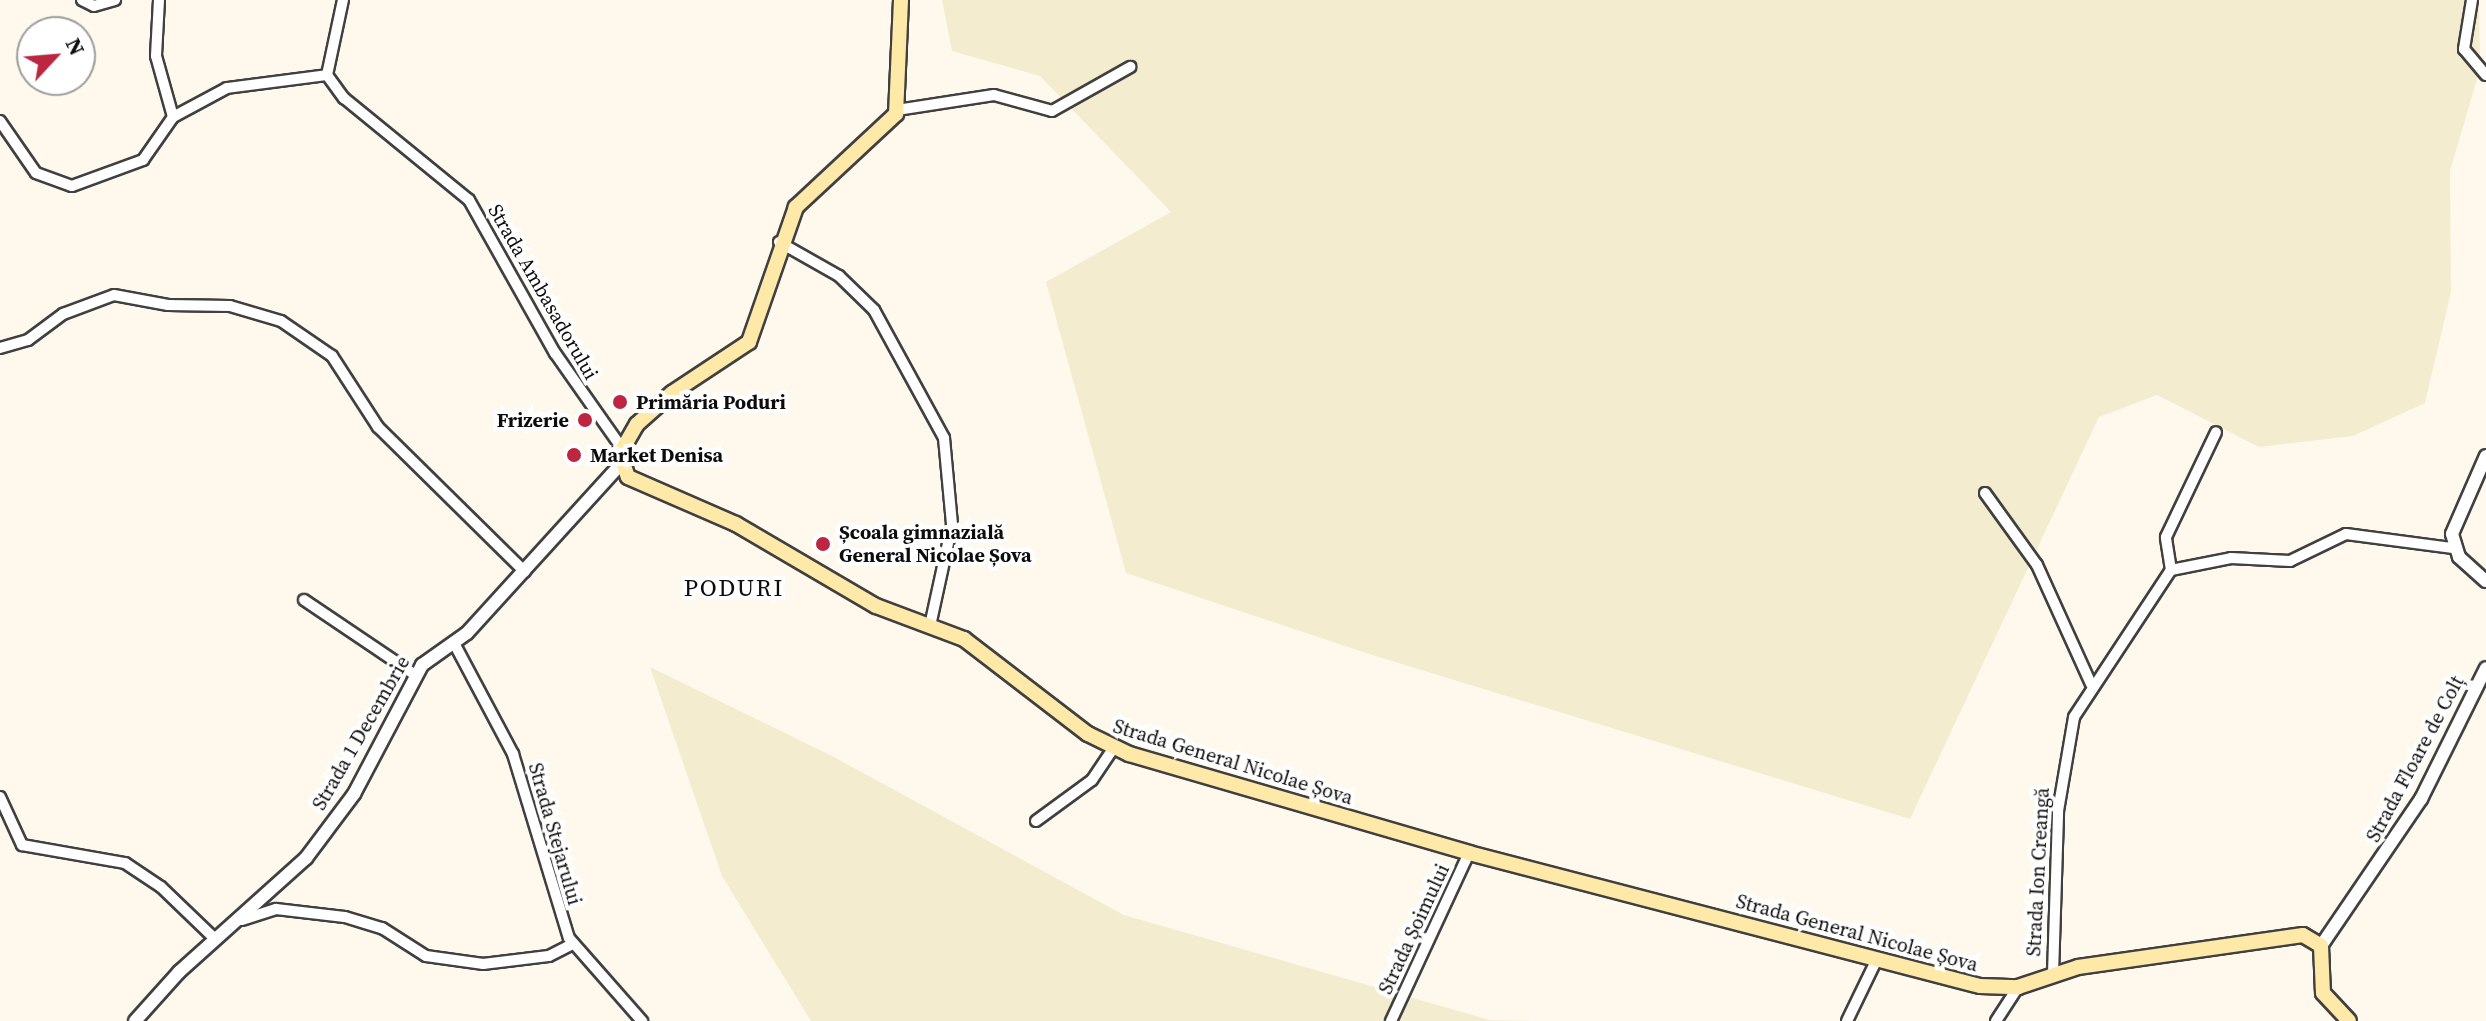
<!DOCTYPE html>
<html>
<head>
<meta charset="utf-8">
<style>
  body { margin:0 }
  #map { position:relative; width:2486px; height:1021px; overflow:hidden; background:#fff9ed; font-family:"Source Serif 4",serif }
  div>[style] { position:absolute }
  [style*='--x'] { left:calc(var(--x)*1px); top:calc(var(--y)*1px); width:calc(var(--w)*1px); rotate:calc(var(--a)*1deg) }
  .farmland>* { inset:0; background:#f4ecce }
  .roads { filter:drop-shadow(2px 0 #404040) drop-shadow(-2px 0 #404040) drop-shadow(0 2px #404040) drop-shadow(0 -2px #404040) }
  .minor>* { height:10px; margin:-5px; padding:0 5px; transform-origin:5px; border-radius:5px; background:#fff }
  .tertiary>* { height:12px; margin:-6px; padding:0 6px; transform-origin:6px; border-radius:6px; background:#fff }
  .secondary>* { height:14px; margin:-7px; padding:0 7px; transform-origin:7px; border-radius:7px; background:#fee9a9 }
  .dots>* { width:22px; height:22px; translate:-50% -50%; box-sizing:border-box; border:4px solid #fff; border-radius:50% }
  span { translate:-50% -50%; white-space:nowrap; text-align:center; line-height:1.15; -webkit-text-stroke:8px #fff; paint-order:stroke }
  .street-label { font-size:20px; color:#0d0d0d }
  .poi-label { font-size:20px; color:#0d0d0d; font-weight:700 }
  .left { translate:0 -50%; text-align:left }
  .right { translate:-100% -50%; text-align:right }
  .quarter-label { font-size:24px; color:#0d0d0d; letter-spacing:2px }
  .north { position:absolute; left:16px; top:16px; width:80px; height:80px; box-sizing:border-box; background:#fff; border:2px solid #9e9e9e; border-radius:50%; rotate:64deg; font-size:22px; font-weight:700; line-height:32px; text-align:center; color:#0d0d0d }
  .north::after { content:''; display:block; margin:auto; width:28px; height:36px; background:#bc2641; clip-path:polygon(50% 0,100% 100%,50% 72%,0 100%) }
</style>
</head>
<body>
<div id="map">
  <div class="farmland">
    <div style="clip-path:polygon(942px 0,2479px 0,2480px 69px,2450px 171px,2451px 292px,2425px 403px,2353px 436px,2259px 447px,2157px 395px,2099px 417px,1910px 819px,1369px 654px,1126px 573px,1046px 282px,1171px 212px,1040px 76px,952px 51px)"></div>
    <div style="clip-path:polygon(650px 667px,834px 757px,1124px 915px,1490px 1020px,1533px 1021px,811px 1021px,722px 876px)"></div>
  </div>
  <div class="roads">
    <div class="minor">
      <div style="--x:82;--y:0;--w:13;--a:27"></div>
      <div style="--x:94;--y:6;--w:22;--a:-16"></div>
      <div style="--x:159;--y:0;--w:56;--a:93.1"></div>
      <div style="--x:156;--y:56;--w:63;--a:74.4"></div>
      <div style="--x:2472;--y:0;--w:50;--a:99.3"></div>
      <div style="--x:2464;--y:49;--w:34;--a:50"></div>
      <div style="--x:327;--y:75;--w:29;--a:54"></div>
      <div style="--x:344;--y:98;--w:161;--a:39.2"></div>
      <div style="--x:469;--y:200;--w:176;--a:60.7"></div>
      <div style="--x:555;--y:353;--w:115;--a:54.9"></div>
      <div style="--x:327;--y:75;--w:77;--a:-78"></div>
      <div style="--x:897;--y:110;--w:98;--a:-8.8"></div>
      <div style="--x:994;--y:95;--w:60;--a:15.4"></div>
      <div style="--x:1052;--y:111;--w:90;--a:-29.4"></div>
      <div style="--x:0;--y:121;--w:63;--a:55.3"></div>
      <div style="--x:36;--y:173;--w:38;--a:20"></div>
      <div style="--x:72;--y:186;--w:76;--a:-20.1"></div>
      <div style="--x:143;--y:160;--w:52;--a:-55.1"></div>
      <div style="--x:173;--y:117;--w:61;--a:-28.2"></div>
      <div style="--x:227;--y:88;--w:101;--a:-7.4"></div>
      <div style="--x:779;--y:242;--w:69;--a:29.5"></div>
      <div style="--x:839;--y:276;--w:49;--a:44.2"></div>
      <div style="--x:874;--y:310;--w:146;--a:61.3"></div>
      <div style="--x:944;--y:438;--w:87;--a:84.7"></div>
      <div style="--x:952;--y:525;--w:103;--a:102.3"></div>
      <div style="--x:0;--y:348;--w:29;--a:-16"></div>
      <div style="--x:28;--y:340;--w:44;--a:-36.6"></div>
      <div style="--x:63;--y:314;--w:54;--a:-20.4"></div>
      <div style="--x:114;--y:295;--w:55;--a:10.5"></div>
      <div style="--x:168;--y:305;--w:62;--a:0.9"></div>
      <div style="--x:230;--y:306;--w:53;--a:16.4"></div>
      <div style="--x:281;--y:321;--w:62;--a:34.5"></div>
      <div style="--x:332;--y:356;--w:85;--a:57.1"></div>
      <div style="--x:378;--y:427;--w:206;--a:44.6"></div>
      <div style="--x:1985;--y:493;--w:89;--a:54.2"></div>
      <div style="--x:2037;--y:565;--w:131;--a:65.6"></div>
      <div style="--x:2171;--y:570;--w:33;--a:-99"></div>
      <div style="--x:2166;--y:537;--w:116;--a:-64.5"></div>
      <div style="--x:304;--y:600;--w:134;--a:34"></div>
      <div style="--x:454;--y:643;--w:126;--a:62"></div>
      <div style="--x:513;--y:754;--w:192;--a:73.1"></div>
      <div style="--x:569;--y:938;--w:111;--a:48.7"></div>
      <div style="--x:0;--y:797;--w:53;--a:65.4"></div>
      <div style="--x:22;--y:845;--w:105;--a:9.9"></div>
      <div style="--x:125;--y:863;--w:43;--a:33.7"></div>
      <div style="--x:161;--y:887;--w:76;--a:43.9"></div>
      <div style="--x:1036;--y:821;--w:69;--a:-36.2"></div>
      <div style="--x:1092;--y:780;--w:37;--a:-56"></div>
      <div style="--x:242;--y:920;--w:36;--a:-18"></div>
      <div style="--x:276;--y:909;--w:69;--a:6.6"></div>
      <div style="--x:345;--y:917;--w:39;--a:17"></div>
      <div style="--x:382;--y:928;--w:52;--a:32.5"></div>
      <div style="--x:426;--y:956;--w:58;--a:8"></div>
      <div style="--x:483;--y:964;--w:66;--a:-6.9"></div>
      <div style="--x:549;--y:956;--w:27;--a:-27"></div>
      <div style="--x:2053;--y:974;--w:163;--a:-88.2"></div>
      <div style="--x:2058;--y:811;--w:95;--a:-80.3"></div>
      <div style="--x:2074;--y:717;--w:176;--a:-56.6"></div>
      <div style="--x:2171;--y:570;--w:61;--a:-11.3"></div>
      <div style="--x:2231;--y:558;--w:59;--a:2.9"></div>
      <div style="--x:2290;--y:561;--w:62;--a:-25.7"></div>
      <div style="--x:2346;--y:534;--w:108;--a:7.5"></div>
      <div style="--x:1391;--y:1021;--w:185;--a:-65.1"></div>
      <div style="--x:1847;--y:1021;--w:69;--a:-64.2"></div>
      <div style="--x:1996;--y:1021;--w:40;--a:-57.1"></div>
    </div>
    <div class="tertiary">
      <div style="--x:2486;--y:456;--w:85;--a:113.6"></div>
      <div style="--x:2452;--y:534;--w:24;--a:73"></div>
      <div style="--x:2459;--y:557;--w:36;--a:42"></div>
      <div style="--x:2321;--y:946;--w:178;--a:-55.8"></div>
      <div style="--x:2421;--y:799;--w:146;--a:-63.6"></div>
      <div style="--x:135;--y:1021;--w:66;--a:-48.1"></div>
      <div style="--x:179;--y:972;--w:171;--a:-41.9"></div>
      <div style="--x:306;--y:858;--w:80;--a:-53.1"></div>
      <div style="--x:354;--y:794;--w:146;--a:-62.2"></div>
      <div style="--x:422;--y:665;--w:55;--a:-35.4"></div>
      <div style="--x:467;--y:633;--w:227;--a:-47.7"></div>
    </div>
    <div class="secondary">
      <div style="--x:901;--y:0;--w:114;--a:92.5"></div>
      <div style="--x:896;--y:114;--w:137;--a:137.1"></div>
      <div style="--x:796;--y:207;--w:143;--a:109.2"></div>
      <div style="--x:749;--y:342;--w:92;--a:146.5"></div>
      <div style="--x:672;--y:393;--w:47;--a:138.5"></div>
      <div style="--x:637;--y:424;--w:34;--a:120"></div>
      <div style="--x:620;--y:453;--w:25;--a:72"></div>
      <div style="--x:628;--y:477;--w:118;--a:23.5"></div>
      <div style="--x:736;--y:524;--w:162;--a:30.4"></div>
      <div style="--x:876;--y:606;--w:94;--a:20.6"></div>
      <div style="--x:964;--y:639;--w:156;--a:37.5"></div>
      <div style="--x:1088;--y:734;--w:46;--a:26"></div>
      <div style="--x:1129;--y:754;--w:354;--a:16.2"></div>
      <div style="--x:1469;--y:853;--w:528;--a:14.59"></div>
      <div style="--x:1980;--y:986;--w:38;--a:2"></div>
      <div style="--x:2018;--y:987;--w:63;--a:-18.4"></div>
      <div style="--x:2078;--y:967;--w:227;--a:-8.1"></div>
      <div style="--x:2303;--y:935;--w:21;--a:31"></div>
      <div style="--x:2321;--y:946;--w:47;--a:87.6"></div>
      <div style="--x:2323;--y:993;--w:38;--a:47"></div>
    </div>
  </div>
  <div class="dots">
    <div style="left:620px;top:402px;background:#bc2641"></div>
    <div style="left:585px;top:420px;background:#bc2641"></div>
    <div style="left:574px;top:455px;background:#bc2641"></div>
    <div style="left:823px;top:544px;background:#bc2641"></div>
  </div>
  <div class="street-label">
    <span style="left:543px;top:292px;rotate:60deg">Strada Ambasadorului</span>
    <span style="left:361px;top:733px;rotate:-60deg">Strada 1 Decembrie</span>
    <span style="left:2415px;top:759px;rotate:-62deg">Strada Floare de Colț</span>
    <span style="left:1233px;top:762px;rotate:17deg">Strada General Nicolae Șova</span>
    <span style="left:555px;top:834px;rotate:74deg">Strada Stejarului</span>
    <span style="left:2038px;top:872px;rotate:-87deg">Strada Ion Creangă</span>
    <span style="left:1414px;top:929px;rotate:-65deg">Strada Șoimului</span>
    <span style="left:1857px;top:933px;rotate:15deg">Strada General Nicolae Șova</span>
  </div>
  <div class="poi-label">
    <span class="left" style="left:636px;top:402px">Primăria Poduri</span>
    <span class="right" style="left:569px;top:420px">Frizerie</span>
    <span class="left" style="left:590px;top:455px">Market Denisa</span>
    <span class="left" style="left:839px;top:544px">Școala gimnazială<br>General Nicolae Șova</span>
  </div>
  <div class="quarter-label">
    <span style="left:734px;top:588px">PODURI</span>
  </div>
  <div class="north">N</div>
</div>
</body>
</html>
